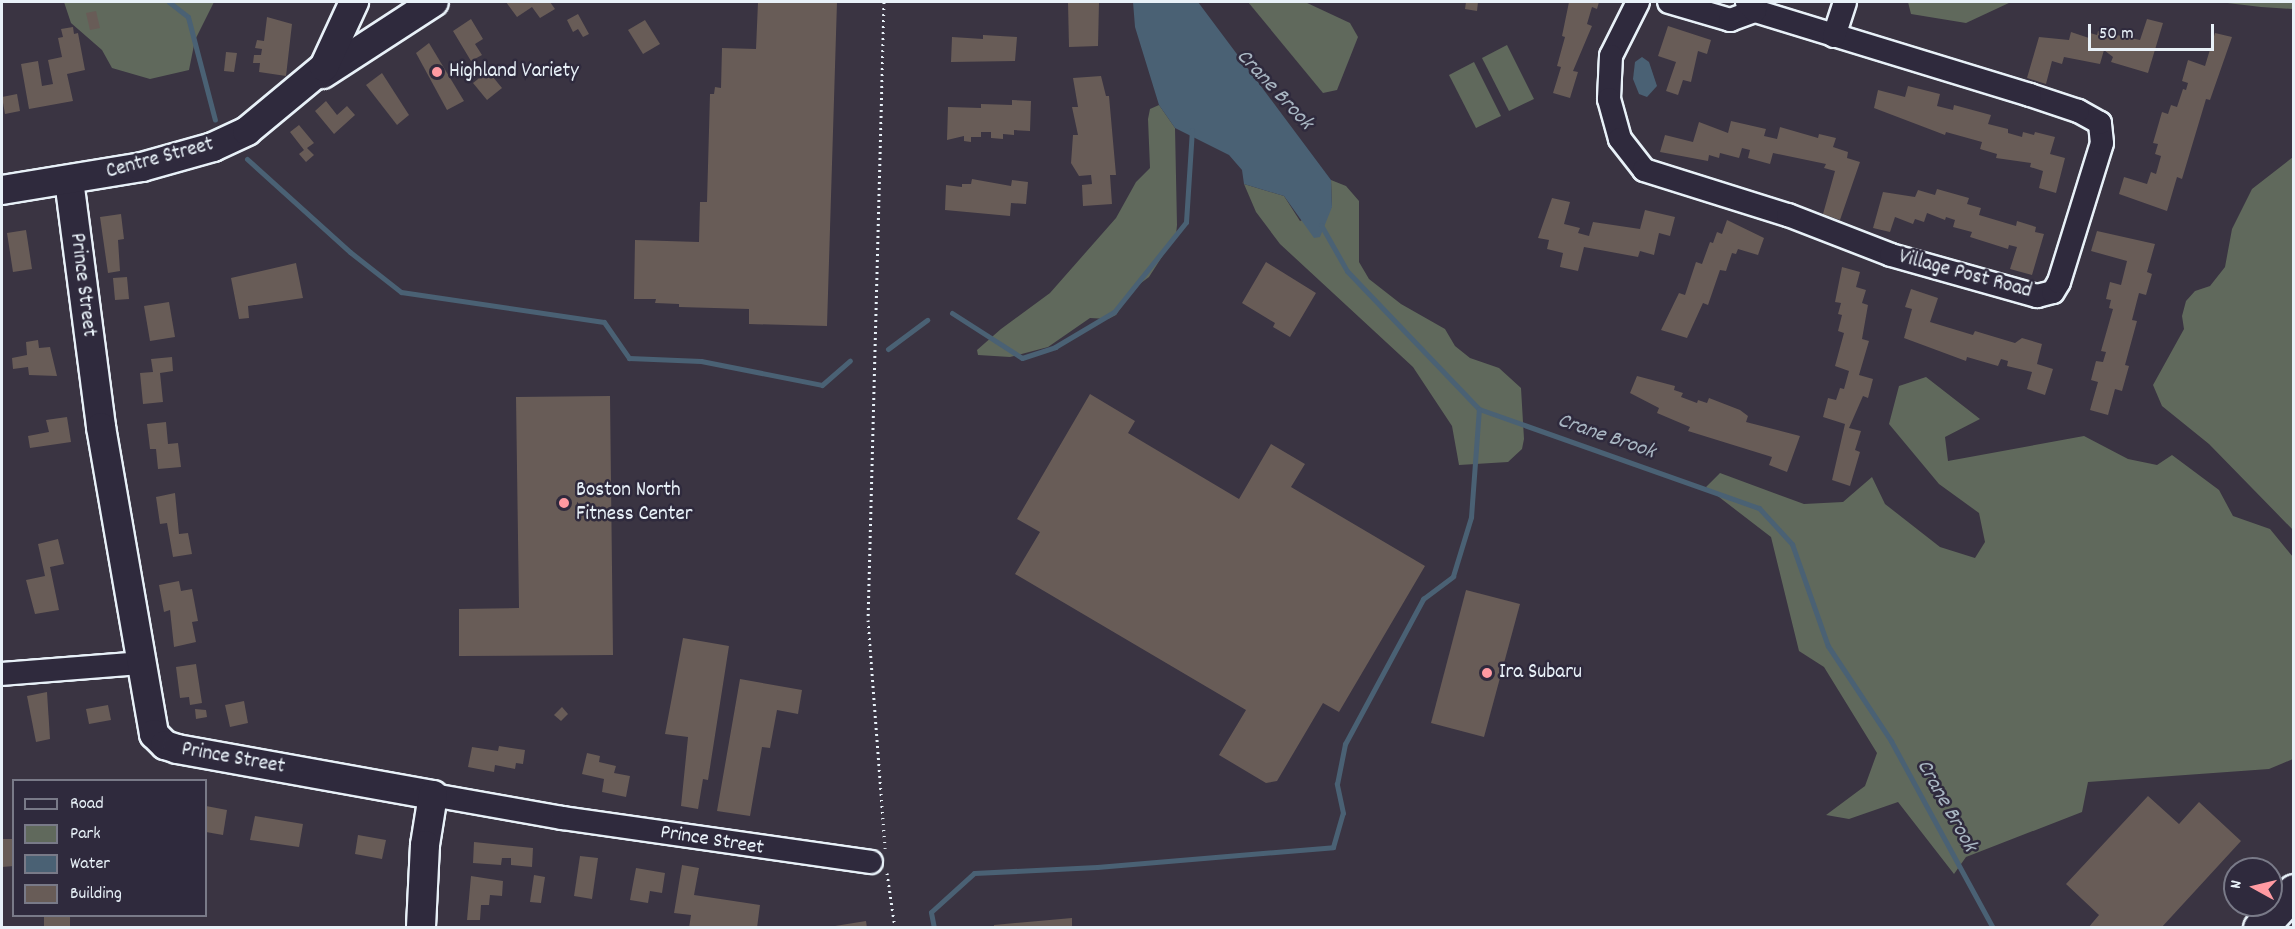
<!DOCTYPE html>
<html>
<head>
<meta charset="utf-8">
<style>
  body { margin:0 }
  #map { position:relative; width:2295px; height:929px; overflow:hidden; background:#3a3442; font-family:Dekko,sans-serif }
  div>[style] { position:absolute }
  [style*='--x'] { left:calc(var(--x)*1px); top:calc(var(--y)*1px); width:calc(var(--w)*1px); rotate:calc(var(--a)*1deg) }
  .green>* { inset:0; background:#60695c }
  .water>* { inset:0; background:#4a6174 }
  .stream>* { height:5px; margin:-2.5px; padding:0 2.5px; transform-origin:2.5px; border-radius:2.5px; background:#4a6174 }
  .building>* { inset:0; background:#685c57 }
  .path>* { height:3px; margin-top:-1.5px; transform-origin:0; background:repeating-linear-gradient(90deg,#e8f1f8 0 1.5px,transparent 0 6px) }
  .roads { filter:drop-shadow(2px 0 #e8f1f8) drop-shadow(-2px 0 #e8f1f8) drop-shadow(0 2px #e8f1f8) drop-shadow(0 -2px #e8f1f8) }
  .minor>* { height:22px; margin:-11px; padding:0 11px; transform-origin:11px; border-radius:11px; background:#2f2a3d }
  .major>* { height:28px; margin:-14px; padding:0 14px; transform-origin:14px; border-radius:14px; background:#2f2a3d }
  .highway>* { height:33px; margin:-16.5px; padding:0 16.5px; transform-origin:16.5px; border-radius:16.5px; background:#2f2a3d }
  .dots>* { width:16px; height:16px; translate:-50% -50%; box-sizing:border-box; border:3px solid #2f2a3d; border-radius:50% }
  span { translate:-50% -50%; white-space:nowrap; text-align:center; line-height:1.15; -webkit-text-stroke:5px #2f2a3d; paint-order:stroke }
  .poi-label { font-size:21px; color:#e8f1f8 }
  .left { translate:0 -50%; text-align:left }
  .street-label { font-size:21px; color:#e8f1f8 }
  .water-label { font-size:22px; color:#a9b7c3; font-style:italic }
  .frame { position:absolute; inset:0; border:3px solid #e8f1f8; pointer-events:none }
  .legend { position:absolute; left:12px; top:779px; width:195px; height:138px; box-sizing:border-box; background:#2f2a3d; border:2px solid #797a88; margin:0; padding:8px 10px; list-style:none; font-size:18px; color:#e8f1f8 }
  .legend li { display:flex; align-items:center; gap:12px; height:30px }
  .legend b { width:30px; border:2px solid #797a88 }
  .north { position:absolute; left:2223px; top:857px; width:60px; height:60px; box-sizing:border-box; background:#2f2a3d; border:2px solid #797a88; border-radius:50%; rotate:278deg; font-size:16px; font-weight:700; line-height:24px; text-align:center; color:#e8f1f8 }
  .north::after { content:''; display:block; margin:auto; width:21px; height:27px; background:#ff9aa2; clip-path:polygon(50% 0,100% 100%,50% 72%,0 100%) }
  .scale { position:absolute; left:2088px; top:24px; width:126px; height:27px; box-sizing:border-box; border:3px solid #e8f1f8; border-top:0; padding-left:8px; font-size:18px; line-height:21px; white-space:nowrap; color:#e8f1f8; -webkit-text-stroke:4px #2f2a3d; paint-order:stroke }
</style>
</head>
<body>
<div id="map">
  <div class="green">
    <div style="clip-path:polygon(64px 2px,214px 2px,195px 40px,189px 70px,150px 79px,112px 68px,102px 50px,71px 23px)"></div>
    <div style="clip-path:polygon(1248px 2px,1305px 2px,1350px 23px,1358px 37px,1337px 90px,1323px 93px)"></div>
    <div style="clip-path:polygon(1908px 2px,2011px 2px,1966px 23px,1911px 14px)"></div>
    <div style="clip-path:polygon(2219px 2px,2293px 2px,2293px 9px,2261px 7px)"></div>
    <div style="clip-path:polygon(1507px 45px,1534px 99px,1509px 111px,1482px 58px)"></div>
    <div style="clip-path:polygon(1474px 62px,1501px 116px,1476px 128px,1449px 75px)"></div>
    <div style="clip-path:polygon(1159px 105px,1175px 128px,1177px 225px,1176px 235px,1149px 277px,1133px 289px,1116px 315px,1108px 319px,1090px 318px,1048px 347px,1010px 357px,978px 355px,977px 350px,1001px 329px,1050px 293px,1116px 218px,1136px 182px,1150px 168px,1148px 119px,1150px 109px)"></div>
    <div style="clip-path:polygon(2293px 157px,2293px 530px,2209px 444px,2162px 406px,2153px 385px,2184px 329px,2182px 316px,2186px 301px,2195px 291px,2210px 286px,2225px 267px,2232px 229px,2252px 189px)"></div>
    <div style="clip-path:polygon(1331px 180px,1346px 186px,1359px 201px,1359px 262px,1369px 279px,1401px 304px,1445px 329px,1455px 346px,1470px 358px,1499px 368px,1521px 388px,1524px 439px,1522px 449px,1508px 462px,1459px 465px,1452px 426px,1413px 367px,1280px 244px,1256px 212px,1244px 184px,1284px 196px,1300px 221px,1332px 207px)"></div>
    <div style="clip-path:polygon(1926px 377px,1980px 419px,1945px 437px,1948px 461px,2084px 436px,2128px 459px,2157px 465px,2172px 455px,2219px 490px,2233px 516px,2270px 529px,2293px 557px,2293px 759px,2269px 769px,2088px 782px,2082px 812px,1966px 857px,1954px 874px,1898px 802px,1849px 819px,1826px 815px,1865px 786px,1877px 753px,1824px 667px,1799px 651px,1771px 537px,1706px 487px,1720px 473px,1804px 504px,1843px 502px,1872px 477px,1885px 504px,1940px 547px,1975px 558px,1985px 542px,1979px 513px,1939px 484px,1889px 424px,1899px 386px)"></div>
  </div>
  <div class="water">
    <div style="clip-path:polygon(1133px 2px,1198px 2px,1331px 180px,1332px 207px,1320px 237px,1314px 238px,1284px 196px,1244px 184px,1242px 170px,1229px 155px,1175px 128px,1159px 105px,1135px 27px)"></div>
    <div style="clip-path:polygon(1642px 57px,1649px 62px,1657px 86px,1647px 97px,1639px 94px,1633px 79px,1635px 62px)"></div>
  </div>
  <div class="stream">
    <div style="--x:169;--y:2;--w:24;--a:38"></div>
    <div style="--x:188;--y:17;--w:106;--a:75.3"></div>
    <div style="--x:247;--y:159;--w:139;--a:42.1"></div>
    <div style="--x:350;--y:252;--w:65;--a:38.1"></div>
    <div style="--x:401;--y:292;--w:205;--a:8.4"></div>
    <div style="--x:604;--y:322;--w:44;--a:55.2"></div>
    <div style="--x:629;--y:358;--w:72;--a:2.4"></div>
    <div style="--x:701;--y:361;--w:123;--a:11.2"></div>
    <div style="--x:822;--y:385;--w:37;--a:-41"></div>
    <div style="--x:1321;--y:225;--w:53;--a:60.5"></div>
    <div style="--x:1347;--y:271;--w:191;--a:46.3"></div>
    <div style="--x:1479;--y:409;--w:297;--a:19.5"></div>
    <div style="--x:1759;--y:508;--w:49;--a:47.5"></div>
    <div style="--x:1792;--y:544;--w:108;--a:70.6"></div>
    <div style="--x:1828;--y:646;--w:114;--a:56.4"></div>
    <div style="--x:1891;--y:741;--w:213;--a:61.4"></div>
    <div style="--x:952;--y:313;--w:83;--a:32.7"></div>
    <div style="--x:1022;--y:358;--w:35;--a:-18"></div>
    <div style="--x:1055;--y:347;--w:69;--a:-30.7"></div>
    <div style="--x:1114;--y:312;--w:115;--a:-51.3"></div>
    <div style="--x:1186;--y:222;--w:92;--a:-86.3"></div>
    <div style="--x:888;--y:349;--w:49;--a:-36.6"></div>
    <div style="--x:934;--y:928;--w:16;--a:-101"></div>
    <div style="--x:931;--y:912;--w:58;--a:-42.2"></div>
    <div style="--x:974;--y:873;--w:123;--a:-2.8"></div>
    <div style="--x:1097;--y:867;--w:237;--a:-4.8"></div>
    <div style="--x:1333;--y:847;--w:35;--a:-74"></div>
    <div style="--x:1343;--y:813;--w:30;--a:-102"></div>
    <div style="--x:1337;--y:784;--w:41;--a:-78.7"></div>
    <div style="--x:1345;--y:744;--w:165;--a:-61.7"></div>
    <div style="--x:1423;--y:599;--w:38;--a:-37"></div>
    <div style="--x:1453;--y:576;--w:62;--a:-73"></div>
    <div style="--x:1471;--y:517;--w:108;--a:-85.8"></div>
  </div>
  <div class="building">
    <div style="clip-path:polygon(506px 2px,550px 2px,555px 9px,540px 18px,532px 7px,517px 17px)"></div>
    <div style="clip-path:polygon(758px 2px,837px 2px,827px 326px,749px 324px,749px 309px,679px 307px,679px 304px,655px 303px,656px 299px,634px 299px,635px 240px,699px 242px,700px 202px,707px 202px,710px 94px,714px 94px,715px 87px,721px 88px,722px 48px,756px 49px)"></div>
    <div style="clip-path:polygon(1068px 2px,1099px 2px,1098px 46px,1069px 47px)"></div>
    <div style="clip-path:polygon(1466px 2px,1478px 2px,1477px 11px,1465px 9px)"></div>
    <div style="clip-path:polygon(1569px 2px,1599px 2px,1597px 9px,1592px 7px,1587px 24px,1592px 26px,1573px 71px,1578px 72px,1570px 98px,1553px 93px,1561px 67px,1557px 66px,1565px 37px,1562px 36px)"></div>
    <div style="clip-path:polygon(96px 11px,100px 28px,90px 30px,86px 13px)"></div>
    <div style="clip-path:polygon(578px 14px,589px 34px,583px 37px,578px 29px,573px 32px,567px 20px)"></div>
    <div style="clip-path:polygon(267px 17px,292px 24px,286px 76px,259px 72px,260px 63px,253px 63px,254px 55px,261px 55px,262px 49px,255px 48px,257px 40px,264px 41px)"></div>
    <div style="clip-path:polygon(471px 19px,483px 39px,475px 44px,482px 55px,471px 61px,453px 31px)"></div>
    <div style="clip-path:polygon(2147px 19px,2163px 23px,2148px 73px,2111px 62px,2113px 57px,2104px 50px,2100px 64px,2064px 57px,2062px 64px,2052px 61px,2046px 84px,2027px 78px,2039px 37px,2069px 40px,2071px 32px,2089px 38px,2090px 33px,2097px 35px,2098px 31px,2140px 40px)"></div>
    <div style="clip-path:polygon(645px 20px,660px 44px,643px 54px,628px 30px)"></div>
    <div style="clip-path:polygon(1668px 26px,1711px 40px,1707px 54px,1698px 51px,1691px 82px,1683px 80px,1678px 95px,1666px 91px,1676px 62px,1658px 56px)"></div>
    <div style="clip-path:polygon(73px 27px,74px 34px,78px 33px,85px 70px,67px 74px,73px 101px,29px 109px,21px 64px,38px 61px,42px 86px,53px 84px,48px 60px,62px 57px,58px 38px,63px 37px,61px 29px)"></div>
    <div style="clip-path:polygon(2215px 33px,2232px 37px,2210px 100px,2206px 99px,2182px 179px,2177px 177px,2167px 211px,2119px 194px,2124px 177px,2147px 184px,2151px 172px,2156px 174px,2161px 156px,2155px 154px,2158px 144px,2153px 143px,2162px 112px,2168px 114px,2171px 105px,2177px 107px,2183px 89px,2186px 90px,2188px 83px,2182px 81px,2188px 60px,2205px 66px)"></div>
    <div style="clip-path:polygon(983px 35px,1017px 37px,1015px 61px,951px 62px,952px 37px,983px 39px)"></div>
    <div style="clip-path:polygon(429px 43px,464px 101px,447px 110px,416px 53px)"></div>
    <div style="clip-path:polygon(226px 52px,237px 53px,234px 72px,224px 71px)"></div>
    <div style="clip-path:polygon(488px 71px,502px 88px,487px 100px,473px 83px)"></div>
    <div style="clip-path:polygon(382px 73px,409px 115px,397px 125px,366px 85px)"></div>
    <div style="clip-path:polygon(1101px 76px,1106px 96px,1109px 96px,1116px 175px,1110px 175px,1112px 204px,1083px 206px,1082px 185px,1092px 184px,1091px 175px,1079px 176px,1071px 163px,1073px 135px,1078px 135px,1072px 107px,1078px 107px,1073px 78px)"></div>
    <div style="clip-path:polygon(1908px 86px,1940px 94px,1937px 106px,1953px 110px,1954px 105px,1991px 115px,1988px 124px,2008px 129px,2008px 133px,2022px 137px,2023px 132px,2034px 135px,2035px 132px,2055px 137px,2050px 154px,2065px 158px,2056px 193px,2039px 188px,2043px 171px,2030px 167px,2031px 163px,1996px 158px,1997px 154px,1980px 149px,1982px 142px,1946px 132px,1945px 135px,1874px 108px,1878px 90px,1905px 97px)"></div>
    <div style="clip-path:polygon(17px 94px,20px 111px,5px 114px,2px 97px)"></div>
    <div style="clip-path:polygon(1012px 100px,1031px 101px,1030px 131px,1014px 130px,1014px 135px,1003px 134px,1003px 139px,991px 138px,991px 132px,981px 132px,981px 137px,971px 137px,971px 142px,964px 141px,964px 136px,947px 140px,948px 107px,981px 108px,981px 104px,1012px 105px)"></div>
    <div style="clip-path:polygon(326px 101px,337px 115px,347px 106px,355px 115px,334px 134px,315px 111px)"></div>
    <div style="clip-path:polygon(1731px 121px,1766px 129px,1764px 136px,1777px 139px,1780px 127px,1818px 138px,1819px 134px,1836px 138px,1833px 147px,1848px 152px,1847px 158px,1860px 162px,1840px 220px,1823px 214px,1835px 171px,1824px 168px,1826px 164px,1773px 153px,1770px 164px,1748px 158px,1750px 150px,1742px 148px,1739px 158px,1720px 153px,1719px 158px,1709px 155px,1708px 161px,1660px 152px,1665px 135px,1693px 142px,1699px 122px,1728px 133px)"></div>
    <div style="clip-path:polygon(299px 125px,314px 143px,307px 148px,314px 155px,306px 162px,299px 154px,304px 150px,290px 132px)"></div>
    <div style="clip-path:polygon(972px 179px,1011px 186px,1012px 180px,1028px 182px,1026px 204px,1011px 203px,1010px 216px,945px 210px,946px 185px,962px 187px,962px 184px,971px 184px)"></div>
    <div style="clip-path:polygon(1937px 189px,1969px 198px,1967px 204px,1981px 208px,1979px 215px,2016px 226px,2017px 221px,2036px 227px,2035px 232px,2044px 234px,2032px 275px,2010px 269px,2017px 247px,2009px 245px,2008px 249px,1970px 237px,1972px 232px,1953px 227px,1955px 220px,1946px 217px,1945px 220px,1927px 213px,1924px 222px,1915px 219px,1913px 224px,1895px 217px,1890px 232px,1873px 228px,1883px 192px,1915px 197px,1918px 190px,1935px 195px)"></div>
    <div style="clip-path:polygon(1552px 198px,1570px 202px,1564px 224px,1580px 228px,1578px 233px,1589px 236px,1593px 222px,1640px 229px,1645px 210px,1675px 217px,1670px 236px,1659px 233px,1654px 255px,1640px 251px,1638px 257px,1584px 247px,1578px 271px,1560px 267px,1563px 253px,1547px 249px,1549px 240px,1538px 238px)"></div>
    <div style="clip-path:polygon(121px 214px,124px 239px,118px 240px,120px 271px,108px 273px,100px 217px)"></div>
    <div style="clip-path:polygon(1727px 220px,1764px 238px,1758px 255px,1738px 249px,1736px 254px,1732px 253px,1726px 271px,1720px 270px,1708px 305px,1703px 303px,1687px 338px,1661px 330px,1679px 293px,1685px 295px,1696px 262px,1702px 264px,1710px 242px,1713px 243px,1717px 232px,1722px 234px)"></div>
    <div style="clip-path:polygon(26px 230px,32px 269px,13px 272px,7px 233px)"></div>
    <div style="clip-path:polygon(2097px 231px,2155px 244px,2147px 272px,2152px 274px,2146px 295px,2139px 293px,2132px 320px,2137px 321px,2125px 365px,2129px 366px,2122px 391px,2115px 389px,2108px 415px,2090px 410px,2098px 382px,2091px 380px,2096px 361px,2103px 362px,2106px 352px,2101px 351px,2113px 309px,2109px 308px,2111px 300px,2106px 299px,2110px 282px,2121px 285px,2127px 261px,2091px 251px)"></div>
    <div style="clip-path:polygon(1266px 262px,1316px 293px,1290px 337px,1273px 327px,1275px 323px,1242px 303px)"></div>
    <div style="clip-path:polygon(296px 263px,303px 298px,248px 306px,249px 318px,239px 319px,231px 278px)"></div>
    <div style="clip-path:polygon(1842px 267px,1860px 272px,1856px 287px,1866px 290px,1862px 303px,1868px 305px,1862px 339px,1869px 341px,1859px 375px,1873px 379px,1868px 398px,1863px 396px,1849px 428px,1861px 431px,1855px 450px,1860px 452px,1850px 486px,1832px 480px,1845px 424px,1823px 417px,1828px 398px,1836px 400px,1840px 388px,1844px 389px,1849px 371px,1835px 366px,1844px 333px,1838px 331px,1842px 315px,1838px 314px,1841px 303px,1835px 302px)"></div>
    <div style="clip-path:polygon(127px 277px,129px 299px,115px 300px,113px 278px)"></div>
    <div style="clip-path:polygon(1911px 289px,1938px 298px,1930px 322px,1973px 335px,1975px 331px,2015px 343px,2022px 338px,2042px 344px,2037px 364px,2053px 369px,2045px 395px,2027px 389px,2032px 372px,2007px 366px,2008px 361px,2001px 359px,1998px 366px,1967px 357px,1966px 361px,1904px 338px,1912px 309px,1905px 307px)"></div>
    <div style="clip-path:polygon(169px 302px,175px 337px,150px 341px,144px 306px)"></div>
    <div style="clip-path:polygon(38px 340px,39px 348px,50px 347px,57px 376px,29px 375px,28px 367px,13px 369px,12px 358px,27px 355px,26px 342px)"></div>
    <div style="clip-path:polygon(172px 357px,173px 371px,160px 373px,163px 402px,143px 404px,140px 373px,153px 372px,151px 359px)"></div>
    <div style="clip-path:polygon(1637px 376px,1675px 386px,1674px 390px,1683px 393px,1681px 397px,1697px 403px,1698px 400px,1707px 403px,1709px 398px,1740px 410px,1748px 416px,1746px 422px,1800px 436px,1787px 472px,1769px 465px,1772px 457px,1688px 431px,1690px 427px,1657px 413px,1659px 408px,1630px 393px)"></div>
    <div style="clip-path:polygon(1090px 394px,1135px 421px,1128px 433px,1239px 499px,1271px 444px,1305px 464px,1291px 487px,1425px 566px,1339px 712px,1323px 703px,1277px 781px,1266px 783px,1219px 755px,1246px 710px,1015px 574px,1040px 532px,1017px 519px)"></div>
    <div style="clip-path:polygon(610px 396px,613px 655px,459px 656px,459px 609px,519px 608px,516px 397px)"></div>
    <div style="clip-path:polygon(67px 417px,71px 442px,30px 448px,28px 436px,49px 432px,46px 420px)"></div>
    <div style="clip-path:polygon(166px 422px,168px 444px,178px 443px,181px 467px,158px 469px,156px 449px,150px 449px,147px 424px)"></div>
    <div style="clip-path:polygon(175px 493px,179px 534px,188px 533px,192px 554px,173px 557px,167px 523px,160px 524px,156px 497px)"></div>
    <div style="clip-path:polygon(58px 539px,64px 564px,50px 567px,59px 610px,35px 614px,26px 580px,45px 576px,38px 544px)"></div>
    <div style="clip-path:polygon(179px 581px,181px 591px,192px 589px,198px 621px,192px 622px,196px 642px,174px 647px,170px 610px,164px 612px,159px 585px)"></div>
    <div style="clip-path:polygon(1466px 590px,1520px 604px,1484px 737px,1431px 723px)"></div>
    <div style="clip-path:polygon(683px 638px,729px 646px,708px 780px,703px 779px,698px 809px,681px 806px,688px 737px,665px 734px)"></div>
    <div style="clip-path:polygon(196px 664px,202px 703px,190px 705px,189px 697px,180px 698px,176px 667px)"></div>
    <div style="clip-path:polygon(740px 679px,802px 690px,798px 714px,777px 710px,770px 748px,762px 747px,750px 816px,717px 811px)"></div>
    <div style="clip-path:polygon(47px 692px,50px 739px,36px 742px,27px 696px)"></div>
    <div style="clip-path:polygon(244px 701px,248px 723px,230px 727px,225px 705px)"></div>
    <div style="clip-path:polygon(108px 705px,111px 720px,89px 724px,86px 709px)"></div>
    <div style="clip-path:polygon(562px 707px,568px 714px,561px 721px,554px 715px)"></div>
    <div style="clip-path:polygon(195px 709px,206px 710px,207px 717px,196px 719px)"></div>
    <div style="clip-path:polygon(499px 746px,525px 750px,523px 764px,516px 763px,515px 769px,495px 765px,494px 772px,468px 767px,472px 747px,498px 751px)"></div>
    <div style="clip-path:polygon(587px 753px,600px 756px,599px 762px,616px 766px,614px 773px,630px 776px,626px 797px,602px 792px,604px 779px,582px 774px)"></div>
    <div style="clip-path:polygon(2148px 796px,2179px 824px,2199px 802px,2241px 841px,2161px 928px,2088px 928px,2099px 915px,2066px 884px)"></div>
    <div style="clip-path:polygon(206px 806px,227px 810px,223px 835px,206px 832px)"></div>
    <div style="clip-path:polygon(255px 816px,303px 824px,299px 847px,250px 840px)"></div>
    <div style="clip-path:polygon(358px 835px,386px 840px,382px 859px,355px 854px)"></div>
    <div style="clip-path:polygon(2px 839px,13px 839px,14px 866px,2px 867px)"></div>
    <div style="clip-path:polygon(474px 842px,533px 848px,532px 867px,511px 865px,511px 858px,502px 858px,501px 865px,473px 863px)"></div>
    <div style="clip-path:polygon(580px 856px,598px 858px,592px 899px,574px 896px)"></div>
    <div style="clip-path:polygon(682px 865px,699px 868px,694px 895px,760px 905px,757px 928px,689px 928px,691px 915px,674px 913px)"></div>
    <div style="clip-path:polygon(636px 868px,665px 873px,662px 893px,650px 891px,648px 903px,630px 900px)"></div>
    <div style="clip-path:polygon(534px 875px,545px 877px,541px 903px,530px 902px)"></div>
    <div style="clip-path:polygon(471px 876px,503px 881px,502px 896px,490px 895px,489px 905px,481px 905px,480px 920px,467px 920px)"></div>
    <div style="clip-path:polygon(44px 916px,70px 916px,70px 928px,44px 928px)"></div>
    <div style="clip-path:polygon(1072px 918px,1072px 928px,994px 928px,994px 925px)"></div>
    <div style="clip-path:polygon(866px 921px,867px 928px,835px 928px,835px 926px)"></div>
  </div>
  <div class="path">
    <div style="--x:884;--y:2;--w:618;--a:91.48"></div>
    <div style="--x:868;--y:620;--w:229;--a:85.7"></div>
    <div style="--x:887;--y:873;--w:56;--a:81.7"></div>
  </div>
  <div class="roads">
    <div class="minor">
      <div style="--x:1638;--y:2;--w:60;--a:116.6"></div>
      <div style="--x:1611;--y:56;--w:43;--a:92.7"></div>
      <div style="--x:1609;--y:99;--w:41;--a:74.6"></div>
      <div style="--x:1620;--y:139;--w:39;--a:52"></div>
      <div style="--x:1644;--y:170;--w:151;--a:17.4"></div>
      <div style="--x:1788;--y:215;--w:110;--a:21.2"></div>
      <div style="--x:1891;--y:255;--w:152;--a:15.7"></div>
      <div style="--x:2037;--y:296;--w:16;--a:-14"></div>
      <div style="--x:2053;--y:292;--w:12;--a:-59"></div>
      <div style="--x:2059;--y:282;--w:145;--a:-72.8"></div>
      <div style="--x:2102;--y:143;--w:20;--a:-96"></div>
      <div style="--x:2100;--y:123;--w:25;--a:-151"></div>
      <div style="--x:2078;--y:111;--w:51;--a:-161.6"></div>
      <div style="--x:2030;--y:95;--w:288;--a:-163"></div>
      <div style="--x:1669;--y:2;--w:64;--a:16.4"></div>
      <div style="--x:1730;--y:20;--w:27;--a:-20"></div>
      <div style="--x:1755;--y:11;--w:12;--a:-132"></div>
      <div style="--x:1834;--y:36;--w:36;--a:-72"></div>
      <div style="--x:2;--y:674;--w:140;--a:-4.5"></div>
      <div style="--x:433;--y:795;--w:131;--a:10.1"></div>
      <div style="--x:562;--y:818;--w:312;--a:8.1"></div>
    </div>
    <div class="major">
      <div style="--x:323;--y:74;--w:132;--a:-33"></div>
      <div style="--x:69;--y:180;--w:249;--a:82.6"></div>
      <div style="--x:101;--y:427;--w:312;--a:80.2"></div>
      <div style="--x:154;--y:734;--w:16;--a:45"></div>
      <div style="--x:165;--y:745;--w:13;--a:18"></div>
      <div style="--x:177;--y:749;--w:260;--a:10.2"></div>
      <div style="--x:433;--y:795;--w:51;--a:99.1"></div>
      <div style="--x:425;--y:845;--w:83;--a:92.8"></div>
      <div style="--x:2;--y:190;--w:142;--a:-9.3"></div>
      <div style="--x:142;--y:167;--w:74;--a:-15.7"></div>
      <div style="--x:213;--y:147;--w:38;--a:-25"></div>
      <div style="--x:247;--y:131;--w:100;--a:-39.7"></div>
      <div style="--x:324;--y:67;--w:72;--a:-65.2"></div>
    </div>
    <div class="highway">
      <div style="--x:2260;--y:928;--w:50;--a:-47.4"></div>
    </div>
  </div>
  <div class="dots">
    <div style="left:437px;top:72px;background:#ff9aa2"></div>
    <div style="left:564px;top:503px;background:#ff9aa2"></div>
    <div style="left:1487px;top:673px;background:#ff9aa2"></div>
  </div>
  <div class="poi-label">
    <span class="left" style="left:449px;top:72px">Highland Variety</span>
    <span class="left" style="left:576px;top:503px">Boston North<br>Fitness Center</span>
    <span class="left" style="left:1499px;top:673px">Ira Subaru</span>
  </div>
  <div class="street-label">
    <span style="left:160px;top:159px;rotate:-15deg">Centre Street</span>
    <span style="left:1965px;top:275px;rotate:15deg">Village Post Road</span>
    <span style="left:82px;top:285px;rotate:83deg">Prince Street</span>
    <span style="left:233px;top:759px;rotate:10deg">Prince Street</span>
    <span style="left:712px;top:841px;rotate:9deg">Prince Street</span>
  </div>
  <div class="water-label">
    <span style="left:1274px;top:90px;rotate:47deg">Crane Brook</span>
    <span style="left:1606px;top:437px;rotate:19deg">Crane Brook</span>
    <span style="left:1946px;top:806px;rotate:61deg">Crane Brook</span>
  </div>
  <div class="frame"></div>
  <ul class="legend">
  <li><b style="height:8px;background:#2f2a3d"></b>Road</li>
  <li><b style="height:16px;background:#60695c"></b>Park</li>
  <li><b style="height:16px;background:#4a6174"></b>Water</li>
  <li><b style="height:16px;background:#685c57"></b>Building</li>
  </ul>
  <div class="north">N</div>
  <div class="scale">50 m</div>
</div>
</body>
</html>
